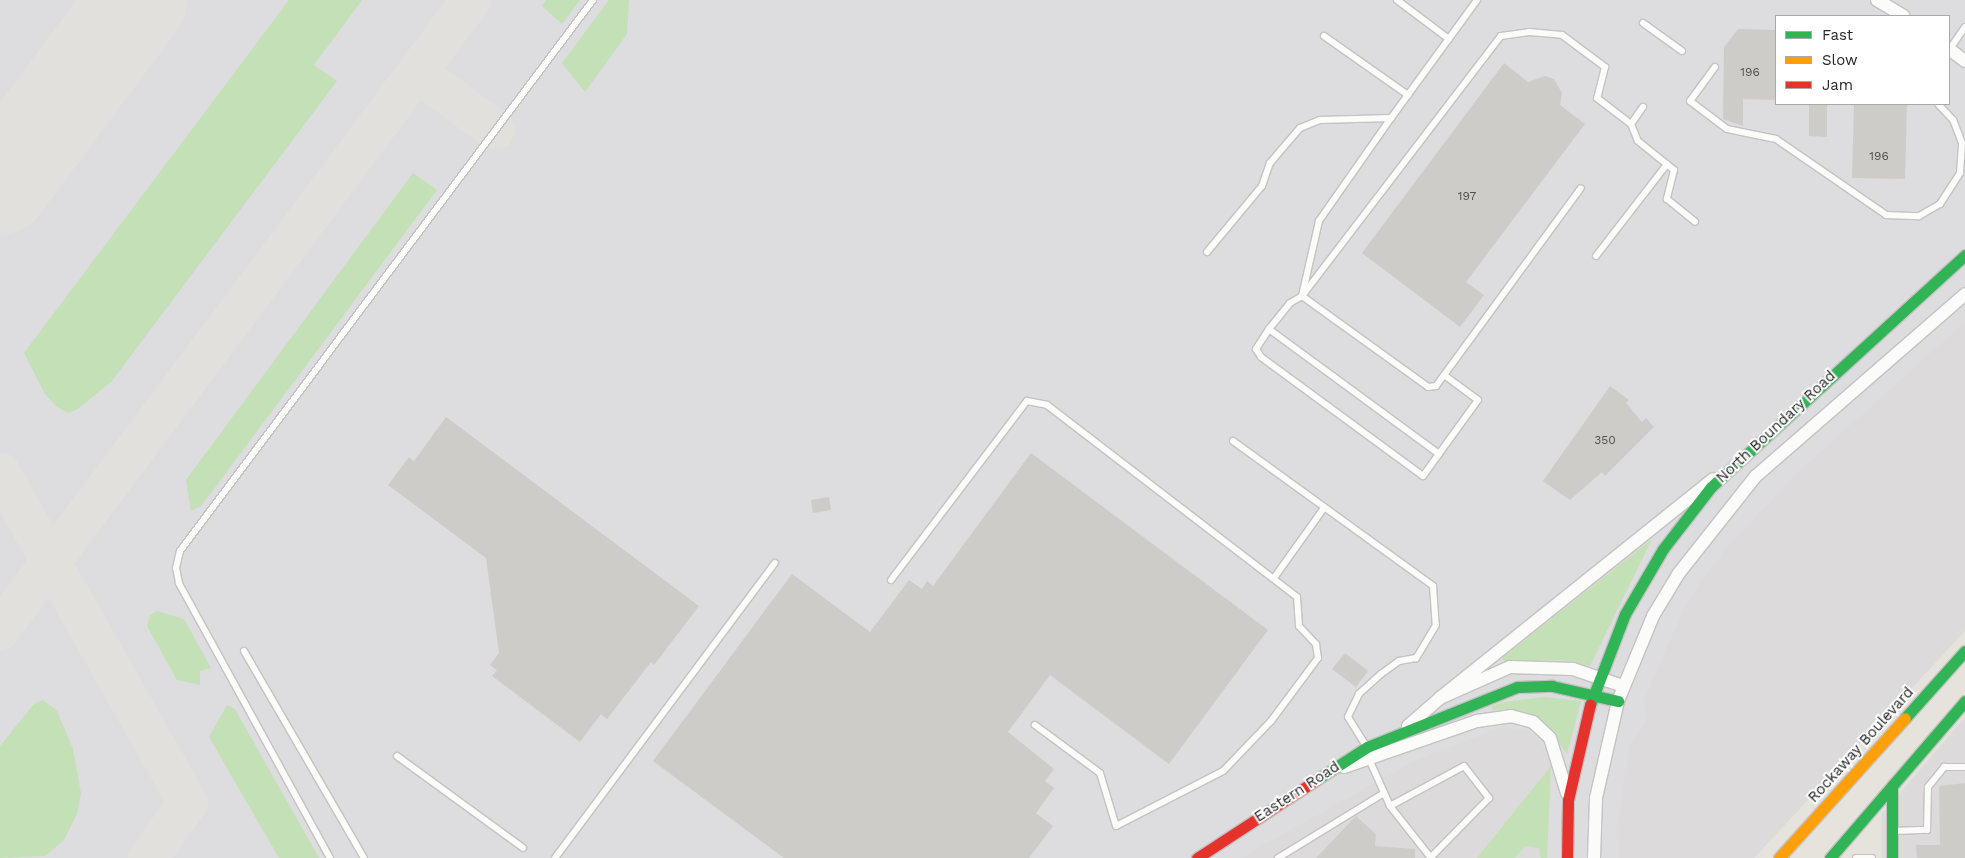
<!DOCTYPE html>
<html>
<head>
<meta charset="utf-8">
<style>
  body { margin:0 }
  #map { position:relative; width:1965px; height:858px; overflow:hidden; background:#e6e3dc; font-family:"Work Sans",sans-serif }
  div>[style] { position:absolute }
  [style*='--x'] { left:calc(var(--x)*1px); top:calc(var(--y)*1px); width:calc(var(--w)*1px); rotate:calc(var(--a)*1deg) }
  .industrial>* { inset:0; background:#dddadb }
  .airport>* { inset:0; background:#dddcdf }
  .green>* { inset:0; background:#c4e0b7 }
  .taxiway>* { height:40px; margin:-20px; padding:0 20px; transform-origin:20px; border-radius:20px; background:#e2e0dc }
  .runway>* { height:99px; margin:-49.5px; padding:0 49.5px; transform-origin:49.5px; border-radius:49.5px; background:#e2e0dc }
  .building>* { inset:0; background:#ceccc8 }
  .roads { filter:drop-shadow(1px 0 #c4c2c2) drop-shadow(-1px 0 #c4c2c2) drop-shadow(0 1px #c4c2c2) drop-shadow(0 -1px #c4c2c2) }
  .lane>* { height:6px; margin:-3px; padding:0 3px; transform-origin:3px; border-radius:3px; background:#fbfbfa }
  .street>* { height:12px; margin:-6px; padding:0 6px; transform-origin:6px; border-radius:6px; background:#fbfbfa }
  .fast>* { height:11px; margin:-5.5px; padding:0 5.5px; transform-origin:5.5px; border-radius:5.5px; background:#30b455 }
  .slow>* { height:11px; margin:-5.5px; padding:0 5.5px; transform-origin:5.5px; border-radius:5.5px; background:#ff9f0a }
  .jam>* { height:11px; margin:-5.5px; padding:0 5.5px; transform-origin:5.5px; border-radius:5.5px; background:#e5322d }
  span { translate:-50% -50%; white-space:nowrap; text-align:center; line-height:1.15; -webkit-text-stroke:4px #fff; paint-order:stroke }
  .number-label { font-size:12px; color:#525150 }
  .number-label span { -webkit-text-stroke-width:0 }
  .street-label { font-size:15px; color:#272727 }
  .legend { position:absolute; left:1775px; top:15px; width:175px; height:90px; box-sizing:border-box; background:#fff; border:1px solid #a9a9a9; margin:0; padding:6px 9px; list-style:none; font-size:15px; color:#272727 }
  .legend li { display:flex; align-items:center; gap:10px; height:25px }
  .legend b { width:25px; border:1px solid #a9a9a9 }
</style>
</head>
<body>
<div id="map">
  <div class="industrial">
    <div style="clip-path:polygon(1965px 318px,1965px 631px,1754px 858px,1609px 858px,1624px 731px,1673px 618px,1736px 521px)"></div>
    <div style="clip-path:polygon(1965px 717px,1965px 858px,1882px 858px,1881px 815px)"></div>
    <div style="clip-path:polygon(1500px 727px,1528px 730px,1546px 749px,1551px 766px,1547px 858px,1239px 858px,1413px 761px)"></div>
  </div>
  <div class="airport">
    <div style="clip-path:polygon(evenodd,0 0,1965px 0,1965px 322px,1795px 475px,1724px 551px,1687px 602px,1644px 700px,1646px 721px,1629px 746px,1618px 824px,1619px 858px,1547px 858px,1551px 766px,1546px 749px,1528px 730px,1500px 727px,1413px 761px,1239px 858px,0 858px,0 0,1776px 16px,1949px 16px,1949px 104px,1776px 104px,1776px 16px)"></div>
  </div>
  <div class="green">
    <div style="clip-path:polygon(289px 0,362px 0,314px 65px,337px 81px,112px 381px,78px 409px,68px 413px,57px 407px,45px 394px,24px 353px)"></div>
    <div style="clip-path:polygon(546px 0,580px 0,562px 24px,542px 6px)"></div>
    <div style="clip-path:polygon(609px 0,629px 0,627px 34px,585px 92px,562px 63px)"></div>
    <div style="clip-path:polygon(413px 173px,437px 190px,202px 505px,191px 511px,186px 480px)"></div>
    <div style="clip-path:polygon(1652px 539px,1590px 666px,1564px 660px,1504px 662px,1502px 658px)"></div>
    <div style="clip-path:polygon(157px 611px,184px 619px,211px 668px,200px 671px,200px 685px,177px 680px,147px 626px,150px 615px)"></div>
    <div style="clip-path:polygon(1545px 697px,1581px 701px,1567px 754px,1543px 721px,1511px 709px,1492px 710px,1492px 706px,1504px 702px)"></div>
    <div style="clip-path:polygon(43px 700px,57px 711px,73px 749px,81px 794px,77px 814px,64px 840px,45px 856px,0 858px,0 746px,34px 704px)"></div>
    <div style="clip-path:polygon(227px 705px,235px 709px,319px 858px,279px 858px,209px 737px)"></div>
    <div style="clip-path:polygon(1551px 766px,1547px 858px,1541px 858px,1539px 848px,1525px 846px,1515px 858px,1477px 858px)"></div>
  </div>
  <div class="taxiway">
    <div style="--x:417;--y:72;--w:97;--a:36.6"></div>
    <div style="--x:0;--y:137;--w:185;--a:-44.6"></div>
    <div style="--x:0;--y:472;--w:381;--a:60.4"></div>
    <div style="--x:188;--y:803;--w:68;--a:126"></div>
    <div style="--x:0;--y:630;--w:787;--a:-53.22"></div>
  </div>
  <div class="runway">
    <div style="--x:0;--y:184;--w:229;--a:-53.3"></div>
  </div>
  <div class="building">
    <div style="clip-path:polygon(1738px 29px,1776px 30px,1776px 100px,1743px 99px,1743px 126px,1723px 119px,1724px 47px)"></div>
    <div style="clip-path:polygon(1504px 63px,1528px 82px,1545px 76px,1554px 79px,1562px 93px,1560px 105px,1585px 124px,1466px 282px,1484px 295px,1460px 327px,1362px 253px)"></div>
    <div style="clip-path:polygon(1809px 104px,1827px 104px,1827px 137px,1809px 136px)"></div>
    <div style="clip-path:polygon(1854px 104px,1907px 104px,1905px 179px,1852px 178px)"></div>
    <div style="clip-path:polygon(1610px 386px,1629px 400px,1626px 403px,1642px 422px,1646px 418px,1654px 427px,1605px 476px,1602px 472px,1570px 500px,1543px 481px)"></div>
    <div style="clip-path:polygon(446px 417px,699px 606px,654px 665px,651px 662px,607px 719px,601px 714px,580px 742px,492px 676px,497px 670px,490px 665px,499px 653px,486px 558px,388px 485px,409px 457px,414px 461px)"></div>
    <div style="clip-path:polygon(1031px 453px,1268px 630px,1169px 764px,1050px 675px,1008px 732px,1054px 769px,1045px 781px,1054px 788px,1036px 813px,1053px 826px,1029px 858px,784px 858px,653px 761px,792px 574px,870px 632px,909px 580px,922px 589px,927px 581px,933px 586px)"></div>
    <div style="clip-path:polygon(829px 497px,831px 510px,813px 513px,811px 500px)"></div>
    <div style="clip-path:polygon(1345px 653px,1368px 671px,1356px 687px,1332px 669px)"></div>
    <div style="clip-path:polygon(1965px 783px,1965px 858px,1917px 858px,1916px 845px,1940px 845px,1939px 786px)"></div>
    <div style="clip-path:polygon(1356px 816px,1376px 834px,1375px 846px,1415px 849px,1415px 858px,1316px 858px)"></div>
  </div>
  <div class="roads">
    <div class="lane">
      <div style="--x:1397;--y:0;--w:65;--a:36.9"></div>
      <div style="--x:1643;--y:23;--w:48;--a:35.7"></div>
      <div style="--x:1324;--y:36;--w:103;--a:35.1"></div>
      <div style="--x:1949;--y:50;--w:28;--a:-55"></div>
      <div style="--x:1715;--y:67;--w:42;--a:126.3"></div>
      <div style="--x:1690;--y:101;--w:46;--a:37.1"></div>
      <div style="--x:1727;--y:129;--w:50;--a:11.5"></div>
      <div style="--x:1776;--y:139;--w:134;--a:34.6"></div>
      <div style="--x:1886;--y:215;--w:33;--a:2"></div>
      <div style="--x:1919;--y:216;--w:24;--a:-30"></div>
      <div style="--x:1940;--y:204;--w:37;--a:-57"></div>
      <div style="--x:1960;--y:173;--w:30;--a:-86"></div>
      <div style="--x:1962;--y:143;--w:25;--a:-111"></div>
      <div style="--x:1953;--y:120;--w:22;--a:-133"></div>
      <div style="--x:1391;--y:118;--w:126;--a:125"></div>
      <div style="--x:1319;--y:221;--w:77;--a:102.8"></div>
      <div style="--x:1302;--y:296;--w:155;--a:35.8"></div>
      <div style="--x:1428;--y:387;--w:8;--a:-7"></div>
      <div style="--x:1436;--y:386;--w:245;--a:-53.8"></div>
      <div style="--x:1631;--y:124;--w:18;--a:68"></div>
      <div style="--x:1638;--y:141;--w:46;--a:38.9"></div>
      <div style="--x:1674;--y:170;--w:30;--a:104"></div>
      <div style="--x:1667;--y:199;--w:36;--a:39"></div>
      <div style="--x:1207;--y:252;--w:86;--a:-50.2"></div>
      <div style="--x:1262;--y:186;--w:24;--a:-71"></div>
      <div style="--x:1270;--y:163;--w:46;--a:-49.4"></div>
      <div style="--x:1300;--y:128;--w:22;--a:-22"></div>
      <div style="--x:1320;--y:120;--w:71;--a:-1.6"></div>
      <div style="--x:1391;--y:118;--w:146;--a:-53.9"></div>
      <div style="--x:1596;--y:256;--w:116;--a:-52.3"></div>
      <div style="--x:1269;--y:329;--w:24;--a:123"></div>
      <div style="--x:1256;--y:349;--w:9;--a:58"></div>
      <div style="--x:1261;--y:357;--w:201;--a:36.3"></div>
      <div style="--x:1423;--y:476;--w:94;--a:-54.1"></div>
      <div style="--x:1478;--y:400;--w:42;--a:-143.7"></div>
      <div style="--x:1233;--y:441;--w:247;--a:35.9"></div>
      <div style="--x:1433;--y:586;--w:39;--a:86"></div>
      <div style="--x:1436;--y:625;--w:39;--a:121"></div>
      <div style="--x:1416;--y:658;--w:17;--a:170"></div>
      <div style="--x:1399;--y:661;--w:22;--a:144"></div>
      <div style="--x:1381;--y:674;--w:30;--a:138"></div>
      <div style="--x:1359;--y:694;--w:25;--a:116"></div>
      <div style="--x:1348;--y:717;--w:34;--a:58"></div>
      <div style="--x:1439;--y:454;--w:211;--a:-143.7"></div>
      <div style="--x:1269;--y:329;--w:33;--a:-51"></div>
      <div style="--x:1290;--y:303;--w:14;--a:-30"></div>
      <div style="--x:1302;--y:296;--w:327;--a:-52.6"></div>
      <div style="--x:1501;--y:36;--w:28;--a:-8"></div>
      <div style="--x:1529;--y:32;--w:33;--a:5"></div>
      <div style="--x:1562;--y:35;--w:54;--a:36.7"></div>
      <div style="--x:1605;--y:67;--w:32;--a:104"></div>
      <div style="--x:1597;--y:98;--w:43;--a:37.4"></div>
      <div style="--x:1631;--y:124;--w:21;--a:-55"></div>
      <div style="--x:1274;--y:578;--w:86;--a:-54.5"></div>
      <div style="--x:891;--y:580;--w:225;--a:-52.8"></div>
      <div style="--x:1027;--y:401;--w:20;--a:11"></div>
      <div style="--x:1047;--y:405;--w:315;--a:37.5"></div>
      <div style="--x:1297;--y:597;--w:29;--a:86"></div>
      <div style="--x:1299;--y:626;--w:25;--a:47"></div>
      <div style="--x:1316;--y:644;--w:14;--a:82"></div>
      <div style="--x:1318;--y:658;--w:79;--a:126.7"></div>
      <div style="--x:1271;--y:721;--w:69;--a:133.8"></div>
      <div style="--x:1223;--y:771;--w:120;--a:152.8"></div>
      <div style="--x:1116;--y:826;--w:55;--a:-106.8"></div>
      <div style="--x:1100;--y:773;--w:81;--a:-143.6"></div>
      <div style="--x:244;--y:651;--w:239;--a:59.9"></div>
      <div style="--x:397;--y:756;--w:156;--a:36.1"></div>
      <div style="--x:1369;--y:759;--w:51;--a:65.9"></div>
      <div style="--x:1390;--y:806;--w:66;--a:51.7"></div>
      <div style="--x:1390;--y:806;--w:84;--a:-28.4"></div>
      <div style="--x:1464;--y:766;--w:41;--a:52"></div>
      <div style="--x:1489;--y:798;--w:81;--a:134.5"></div>
      <div style="--x:1892;--y:831;--w:35;--a:-2"></div>
      <div style="--x:1927;--y:830;--w:43;--a:-88.7"></div>
      <div style="--x:1928;--y:787;--w:26;--a:-51"></div>
      <div style="--x:1944;--y:767;--w:21;--a:0"></div>
      <div style="--x:330;--y:858;--w:314;--a:-118.8"></div>
      <div style="--x:179;--y:583;--w:15;--a:-101"></div>
      <div style="--x:176;--y:568;--w:17;--a:-77"></div>
      <div style="--x:180;--y:551;--w:689;--a:-53.15"></div>
      <div style="--x:555;--y:858;--w:368;--a:-53.3"></div>
      <div style="--x:1278;--y:858;--w:124;--a:-31.5"></div>
      <div style="--x:1856;--y:858;--w:16;--a:0"></div>
    </div>
    <div class="street">
      <div style="--x:1877;--y:0;--w:31;--a:31"></div>
      <div style="--x:1949;--y:49;--w:20;--a:37"></div>
      <div style="--x:1440;--y:698;--w:350;--a:-38.7"></div>
      <div style="--x:1408;--y:726;--w:43;--a:-41.2"></div>
      <div style="--x:1440;--y:698;--w:77;--a:-23.9"></div>
      <div style="--x:1510;--y:667;--w:63;--a:1.8"></div>
      <div style="--x:1573;--y:669;--w:53;--a:18.8"></div>
      <div style="--x:1344;--y:767;--w:141;--a:-19.1"></div>
      <div style="--x:1477;--y:721;--w:34;--a:-8"></div>
      <div style="--x:1511;--y:716;--w:23;--a:15"></div>
      <div style="--x:1533;--y:722;--w:23;--a:43"></div>
      <div style="--x:1550;--y:738;--w:58;--a:72.8"></div>
      <div style="--x:1594;--y:858;--w:60;--a:-88.1"></div>
      <div style="--x:1596;--y:798;--w:99;--a:-77.2"></div>
      <div style="--x:1618;--y:701;--w:92;--a:-67.6"></div>
      <div style="--x:1653;--y:616;--w:50;--a:-58.8"></div>
      <div style="--x:1679;--y:573;--w:124;--a:-51.6"></div>
      <div style="--x:1756;--y:476;--w:277;--a:-41"></div>
    </div>
    <div class="fast">
      <div style="--x:1590;--y:705;--w:97;--a:-69"></div>
      <div style="--x:1625;--y:614;--w:75;--a:-59.7"></div>
      <div style="--x:1663;--y:549;--w:78;--a:-52.3"></div>
      <div style="--x:1711;--y:487;--w:344;--a:-42.4"></div>
      <div style="--x:1905;--y:718;--w:90;--a:-48.2"></div>
      <div style="--x:1316;--y:780;--w:61;--a:-32.9"></div>
      <div style="--x:1367;--y:747;--w:162;--a:-21.8"></div>
      <div style="--x:1517;--y:687;--w:35;--a:-2"></div>
      <div style="--x:1552;--y:686;--w:68;--a:12.8"></div>
      <div style="--x:1892;--y:786;--w:72;--a:90"></div>
      <div style="--x:1830;--y:858;--w:207;--a:-49.3"></div>
    </div>
    <div class="slow">
      <div style="--x:1779;--y:858;--w:188;--a:-48"></div>
    </div>
    <div class="jam">
      <div style="--x:1197;--y:858;--w:142;--a:-33.2"></div>
      <div style="--x:1567;--y:858;--w:58;--a:-89"></div>
      <div style="--x:1568;--y:800;--w:98;--a:-77"></div>
    </div>
  </div>
  <div class="number-label">
    <span style="left:1750px;top:73px">196</span>
    <span style="left:1879px;top:157px">196</span>
    <span style="left:1467px;top:197px">197</span>
    <span style="left:1605px;top:441px">350</span>
  </div>
  <div class="street-label">
    <span style="left:1776px;top:427px;rotate:-43deg">North Boundary Road</span>
    <span style="left:1861px;top:745px;rotate:-48deg">Rockaway Boulevard</span>
    <span style="left:1297px;top:792px;rotate:-33deg">Eastern Road</span>
  </div>
  <ul class="legend">
  <li><b style="height:6px;background:#30b455"></b>Fast</li>
  <li><b style="height:6px;background:#ff9f0a"></b>Slow</li>
  <li><b style="height:6px;background:#e5322d"></b>Jam</li>
  </ul>
</div>
</body>
</html>
